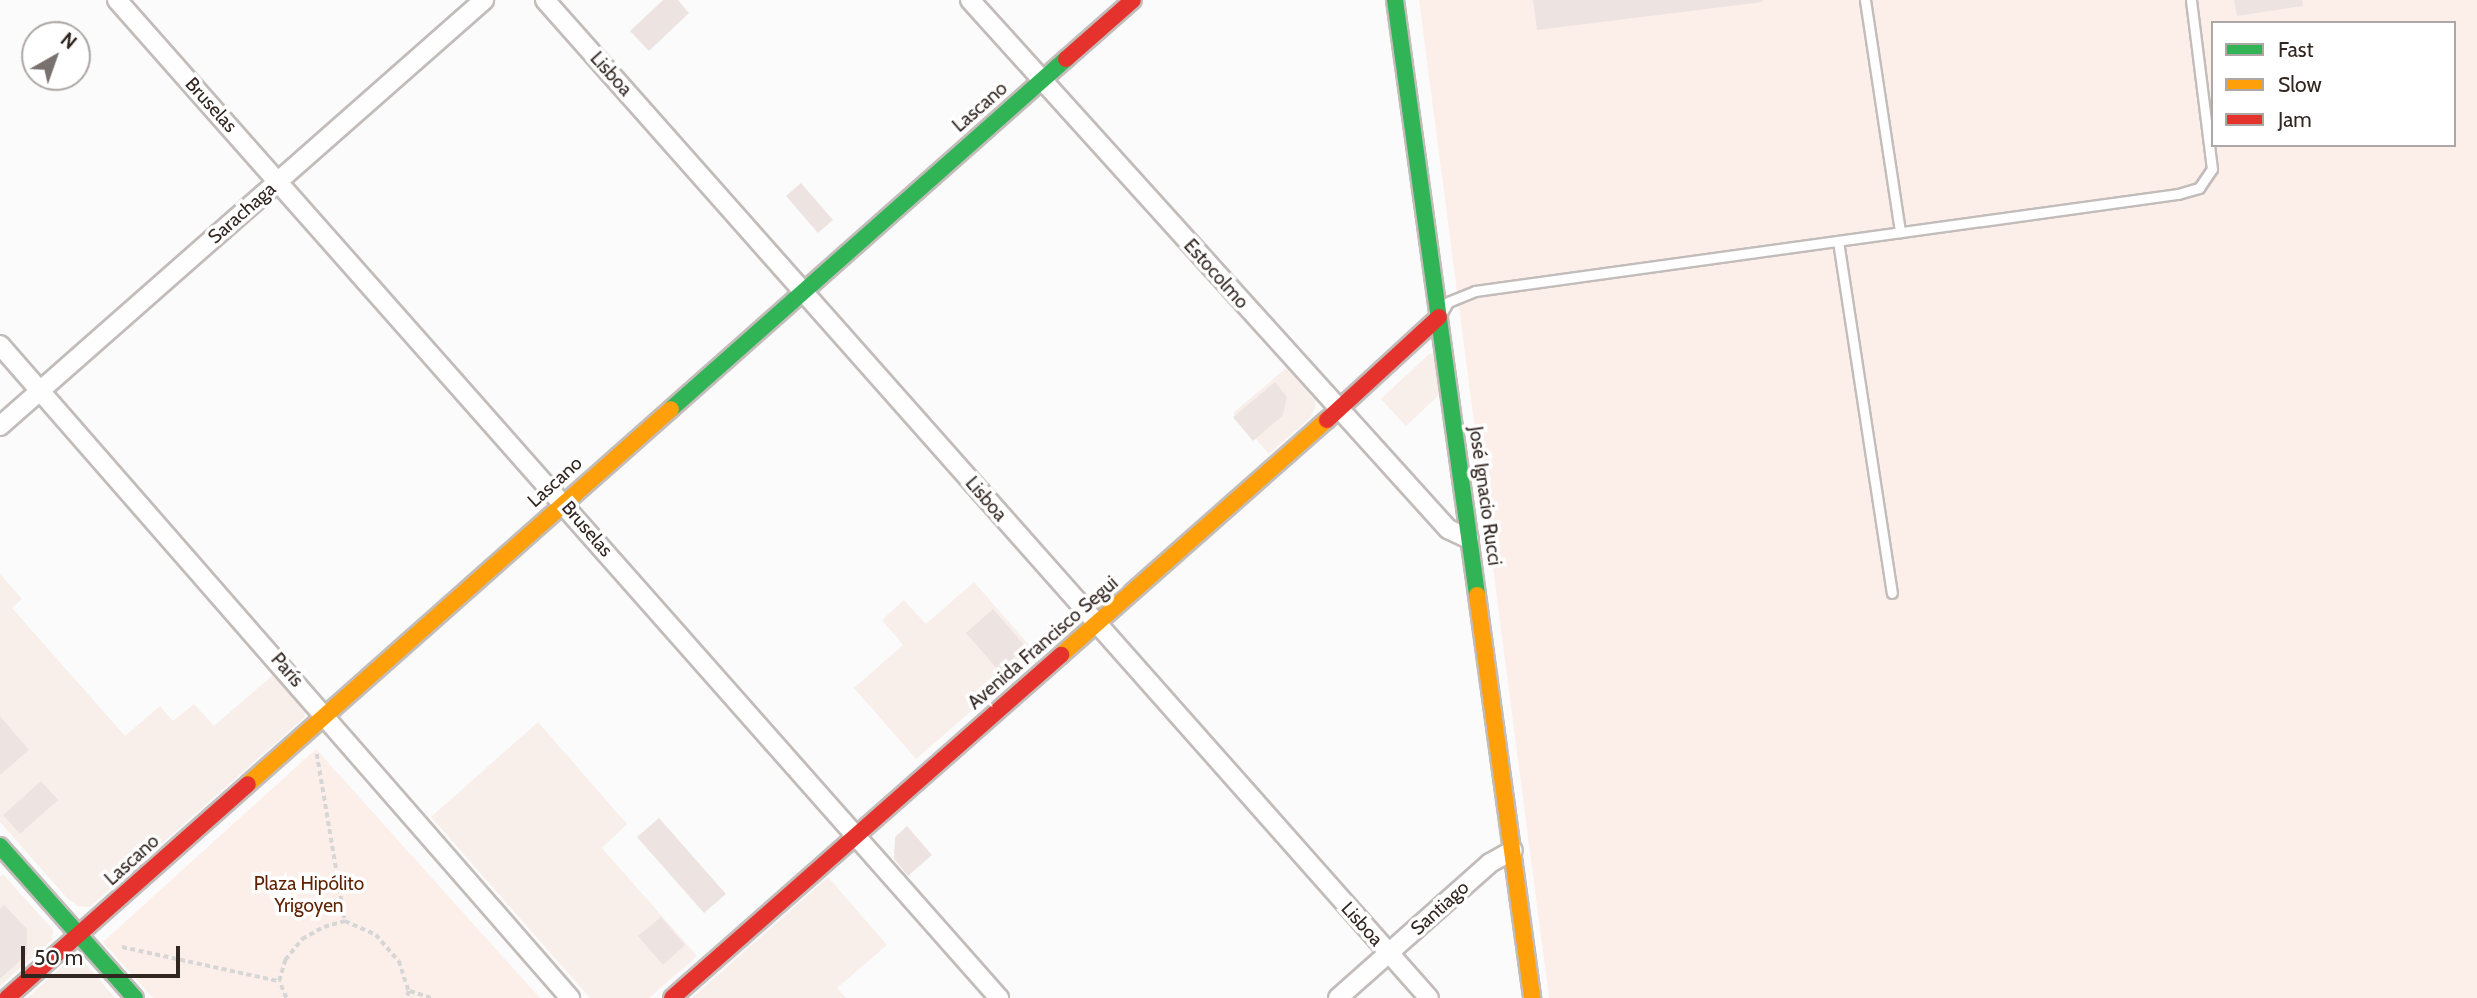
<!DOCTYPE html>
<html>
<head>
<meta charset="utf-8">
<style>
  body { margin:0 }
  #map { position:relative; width:2477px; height:998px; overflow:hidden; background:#fbfbfb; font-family:Cabin,sans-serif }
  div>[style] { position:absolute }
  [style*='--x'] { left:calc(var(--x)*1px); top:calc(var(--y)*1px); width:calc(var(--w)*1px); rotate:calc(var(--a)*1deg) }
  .built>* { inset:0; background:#f8efeb }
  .green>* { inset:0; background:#fcefe9 }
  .building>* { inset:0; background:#ede4e1 }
  .path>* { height:3.5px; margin-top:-1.75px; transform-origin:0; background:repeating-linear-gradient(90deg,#d6d6d6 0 5px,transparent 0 8.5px) }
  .roads { filter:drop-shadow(2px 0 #c2bcba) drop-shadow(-2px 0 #c2bcba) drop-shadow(0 2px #c2bcba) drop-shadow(0 -2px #c2bcba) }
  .lane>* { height:9px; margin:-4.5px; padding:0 4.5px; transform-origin:4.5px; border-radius:4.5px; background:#fefefe }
  .street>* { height:18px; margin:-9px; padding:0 9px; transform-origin:9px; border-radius:9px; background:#fefefe }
  .fast>* { height:16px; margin:-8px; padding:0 8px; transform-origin:8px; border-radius:8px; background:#30b455 }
  .slow>* { height:16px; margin:-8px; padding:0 8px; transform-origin:8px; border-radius:8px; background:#ff9f0a }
  .jam>* { height:16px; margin:-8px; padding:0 8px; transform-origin:8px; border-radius:8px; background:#e5322d }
  span { translate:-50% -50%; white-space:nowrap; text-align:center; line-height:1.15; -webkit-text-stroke:7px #fff; paint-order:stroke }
  .street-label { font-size:19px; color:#322621 }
  .park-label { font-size:19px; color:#602200 }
  .legend { position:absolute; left:2211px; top:21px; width:245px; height:126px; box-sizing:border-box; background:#fff; border:2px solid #ada8a6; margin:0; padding:9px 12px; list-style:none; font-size:21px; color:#322621 }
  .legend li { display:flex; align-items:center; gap:14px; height:35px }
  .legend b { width:35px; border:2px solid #ada8a6 }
  .north { position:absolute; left:21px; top:21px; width:70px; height:70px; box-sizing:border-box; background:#fff; border:2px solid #ada8a6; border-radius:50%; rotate:40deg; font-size:19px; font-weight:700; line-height:28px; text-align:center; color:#322621 }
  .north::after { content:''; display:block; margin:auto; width:24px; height:32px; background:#78716d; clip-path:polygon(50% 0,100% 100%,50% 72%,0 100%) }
  .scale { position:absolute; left:21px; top:946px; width:159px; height:32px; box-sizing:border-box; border:4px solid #322621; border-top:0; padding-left:9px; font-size:21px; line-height:24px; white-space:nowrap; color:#322621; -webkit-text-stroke:5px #fff; paint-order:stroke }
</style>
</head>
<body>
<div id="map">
  <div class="built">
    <div style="clip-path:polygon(1429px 354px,1433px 354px,1442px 392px,1406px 426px,1381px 399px)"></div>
    <div style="clip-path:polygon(1286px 368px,1315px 400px,1316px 406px,1310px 418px,1269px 454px,1233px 413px)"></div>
    <div style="clip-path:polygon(0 574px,22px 599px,12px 608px,125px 736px,160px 706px,173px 721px,194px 704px,214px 726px,274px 674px,304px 709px,305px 717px,90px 907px,78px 906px,67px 898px,0 822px)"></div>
    <div style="clip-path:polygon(974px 582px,1037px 654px,916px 759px,854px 688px,903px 645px,882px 620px,904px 600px,926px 624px)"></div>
    <div style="clip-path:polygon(538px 722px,627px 824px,602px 848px,697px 956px,649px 998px,590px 998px,431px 817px)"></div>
    <div style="clip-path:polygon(3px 874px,53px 930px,52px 940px,0 986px,0 877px)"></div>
    <div style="clip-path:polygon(828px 877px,887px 945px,837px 988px,846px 998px,692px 998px)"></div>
    <div style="clip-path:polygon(76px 959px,85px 963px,115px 998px,27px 998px,68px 961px)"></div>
  </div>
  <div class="green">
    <div style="clip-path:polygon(evenodd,1419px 0,2477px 0,2477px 998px,1549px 998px,1419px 0,2213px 23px,2454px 23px,2454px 145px,2213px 145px,2213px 23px)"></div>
    <div style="clip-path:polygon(316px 749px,540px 998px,153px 998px,103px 942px)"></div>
  </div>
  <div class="building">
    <div style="clip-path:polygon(663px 0,678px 0,689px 13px,649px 51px,630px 31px)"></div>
    <div style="clip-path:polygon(1533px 0,1763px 0,1763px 2px,1537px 30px)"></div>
    <div style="clip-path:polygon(2234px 0,2302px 0,2303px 6px,2237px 16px)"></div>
    <div style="clip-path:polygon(801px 183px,833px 220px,818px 233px,786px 196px)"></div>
    <div style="clip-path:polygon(1275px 382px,1287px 397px,1283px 415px,1253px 441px,1233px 417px)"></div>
    <div style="clip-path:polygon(993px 609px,1026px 647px,999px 671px,966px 633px)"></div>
    <div style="clip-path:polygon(0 716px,29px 750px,0 775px)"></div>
    <div style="clip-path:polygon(41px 781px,58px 800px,20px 834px,3px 815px)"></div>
    <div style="clip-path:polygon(659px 818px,726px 894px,704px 913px,637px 837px)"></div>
    <div style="clip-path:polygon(907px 826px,932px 855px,908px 876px,894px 859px,895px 837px)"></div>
    <div style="clip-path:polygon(4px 905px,27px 929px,27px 954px,0 979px,0 909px)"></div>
    <div style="clip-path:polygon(661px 917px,685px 945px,663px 965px,638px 936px)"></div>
  </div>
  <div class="path">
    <div style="--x:317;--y:754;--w:169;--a:80.5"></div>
    <div style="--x:122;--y:947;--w:160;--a:12.3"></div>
    <div style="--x:410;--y:991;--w:22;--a:18"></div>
    <div style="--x:286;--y:998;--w:18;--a:-112"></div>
    <div style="--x:279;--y:981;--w:22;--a:-74"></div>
    <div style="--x:285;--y:960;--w:27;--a:-51"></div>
    <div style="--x:302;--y:939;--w:25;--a:-29"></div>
    <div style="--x:324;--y:927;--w:22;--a:-16"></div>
    <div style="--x:345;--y:921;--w:34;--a:24"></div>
    <div style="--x:376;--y:935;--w:35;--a:49"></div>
    <div style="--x:399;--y:961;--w:32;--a:72"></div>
    <div style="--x:409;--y:991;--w:7;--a:106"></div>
  </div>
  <div class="roads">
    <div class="lane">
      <div style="--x:1865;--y:0;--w:235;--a:81.4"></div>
      <div style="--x:1838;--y:241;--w:356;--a:81.3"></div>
      <div style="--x:1443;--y:311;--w:10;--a:-61"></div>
      <div style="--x:1448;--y:302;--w:29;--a:-22"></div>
      <div style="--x:1475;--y:291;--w:710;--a:-7.86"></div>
      <div style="--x:2178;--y:194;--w:22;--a:-16"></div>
      <div style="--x:2199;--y:188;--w:23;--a:-56"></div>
      <div style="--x:2212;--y:169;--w:170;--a:-97.1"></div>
    </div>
    <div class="street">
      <div style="--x:117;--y:0;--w:1332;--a:48.53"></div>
      <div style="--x:545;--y:0;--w:1333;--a:48.47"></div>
      <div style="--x:970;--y:0;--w:713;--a:47.9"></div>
      <div style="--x:1448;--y:529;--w:23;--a:25"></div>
      <div style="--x:0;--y:345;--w:867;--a:48.88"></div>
      <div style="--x:0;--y:426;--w:645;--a:-41.35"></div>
      <div style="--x:1338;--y:998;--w:203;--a:-41.6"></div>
      <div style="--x:1490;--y:863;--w:26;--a:-29"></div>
    </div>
    <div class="fast">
      <div style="--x:1395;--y:0;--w:601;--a:82.15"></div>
      <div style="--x:671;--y:409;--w:528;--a:-41.54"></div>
      <div style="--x:0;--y:846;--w:203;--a:48.4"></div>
    </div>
    <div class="slow">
      <div style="--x:1477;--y:595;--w:407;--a:82.2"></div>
      <div style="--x:1061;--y:655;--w:355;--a:-41.5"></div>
      <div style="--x:248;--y:784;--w:565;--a:-41.56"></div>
    </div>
    <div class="jam">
      <div style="--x:1066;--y:59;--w:89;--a:-41.4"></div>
      <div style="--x:1327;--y:420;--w:152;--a:-42.6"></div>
      <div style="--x:7;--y:998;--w:322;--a:-41.6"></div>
      <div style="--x:672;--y:998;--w:519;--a:-41.4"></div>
    </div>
  </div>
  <div class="street-label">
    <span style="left:611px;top:74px;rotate:48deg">Lisboa</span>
    <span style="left:211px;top:105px;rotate:48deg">Bruselas</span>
    <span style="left:980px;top:107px;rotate:-41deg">Lascano</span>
    <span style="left:242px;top:213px;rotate:-41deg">Sarachaga</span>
    <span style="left:1216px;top:274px;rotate:48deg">Estocolmo</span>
    <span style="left:555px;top:482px;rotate:-42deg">Lascano</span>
    <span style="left:1485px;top:496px;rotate:82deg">José Ignacio Rucci</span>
    <span style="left:986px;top:499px;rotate:49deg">Lisboa</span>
    <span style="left:587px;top:529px;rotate:49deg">Bruselas</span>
    <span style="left:1043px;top:643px;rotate:-41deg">Avenida Francisco Segui</span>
    <span style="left:287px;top:670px;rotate:49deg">París</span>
    <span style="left:132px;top:860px;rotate:-42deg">Lascano</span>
    <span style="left:1440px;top:908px;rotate:-42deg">Santiago</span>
    <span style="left:1362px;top:924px;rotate:48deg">Lisboa</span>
  </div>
  <div class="park-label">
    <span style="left:309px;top:895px">Plaza Hipólito<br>Yrigoyen</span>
  </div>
  <ul class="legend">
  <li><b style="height:9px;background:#30b455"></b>Fast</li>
  <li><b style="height:9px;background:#ff9f0a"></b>Slow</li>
  <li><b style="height:9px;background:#e5322d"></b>Jam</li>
  </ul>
  <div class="north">N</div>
  <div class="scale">50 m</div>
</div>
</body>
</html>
